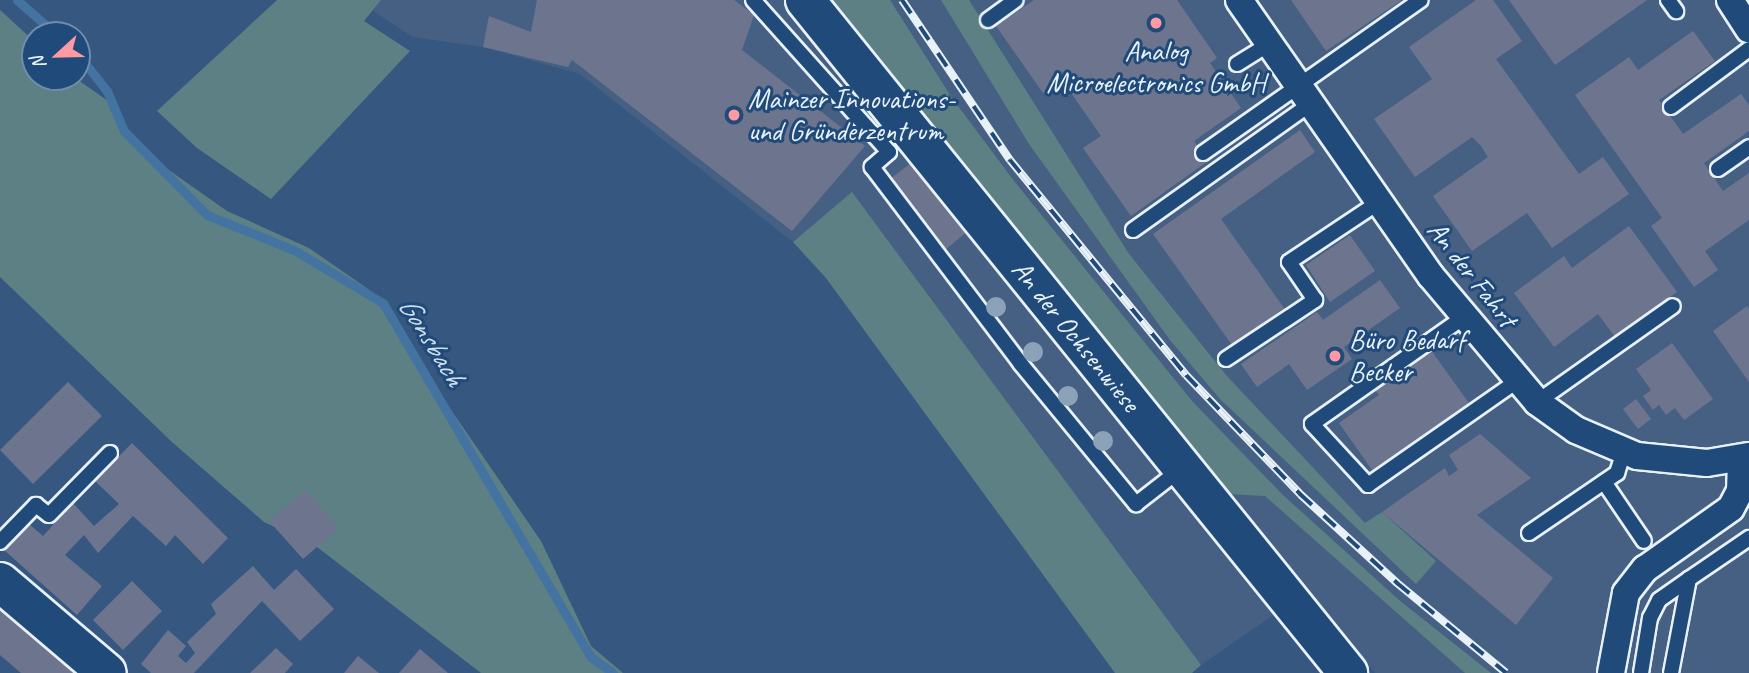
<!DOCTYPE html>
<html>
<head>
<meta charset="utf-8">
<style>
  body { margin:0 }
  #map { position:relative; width:1749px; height:673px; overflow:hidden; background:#365780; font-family:Caveat,sans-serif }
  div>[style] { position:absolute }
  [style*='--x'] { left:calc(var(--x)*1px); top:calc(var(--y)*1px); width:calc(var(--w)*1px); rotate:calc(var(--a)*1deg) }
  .built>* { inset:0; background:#466084 }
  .green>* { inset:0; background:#5d8084 }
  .stream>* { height:9px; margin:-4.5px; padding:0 4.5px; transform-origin:4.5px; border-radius:4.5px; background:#4373a0 }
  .building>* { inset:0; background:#6d758e }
  .roads { filter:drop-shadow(2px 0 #e8f1f8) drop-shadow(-2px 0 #e8f1f8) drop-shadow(0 2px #e8f1f8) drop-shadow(0 -2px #e8f1f8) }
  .lane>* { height:14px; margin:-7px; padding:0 7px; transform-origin:7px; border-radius:7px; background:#1f4a7a }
  .street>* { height:26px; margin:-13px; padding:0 13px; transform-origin:13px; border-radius:13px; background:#1f4a7a }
  .secondary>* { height:38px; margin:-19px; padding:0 19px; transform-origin:19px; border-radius:19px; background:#1f4a7a }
  .rail>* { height:8px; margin-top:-4px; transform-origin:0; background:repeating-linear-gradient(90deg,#1f4a7a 0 16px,#e8f1f8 0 32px); box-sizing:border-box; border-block:2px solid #e8f1f8 }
  .trees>* { width:20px; height:20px; margin:-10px; border-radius:50%; background:#8ca2b9 }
  .dots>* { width:19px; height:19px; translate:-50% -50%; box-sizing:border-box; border:4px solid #1f4a7a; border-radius:50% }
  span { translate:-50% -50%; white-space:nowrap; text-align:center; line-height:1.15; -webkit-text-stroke:6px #1f4a7a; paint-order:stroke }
  .poi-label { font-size:28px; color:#e8f1f8 }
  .left { translate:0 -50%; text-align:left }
  .street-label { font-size:28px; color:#e8f1f8 }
  .water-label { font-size:30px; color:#cfdeeb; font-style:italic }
  .north { position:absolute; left:21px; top:21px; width:70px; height:70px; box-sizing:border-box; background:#1f4a7a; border:2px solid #6f8dac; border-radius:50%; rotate:248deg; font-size:19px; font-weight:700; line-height:28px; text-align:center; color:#e8f1f8 }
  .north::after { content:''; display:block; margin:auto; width:24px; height:32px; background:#ff9aa2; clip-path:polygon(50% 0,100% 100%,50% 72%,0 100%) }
</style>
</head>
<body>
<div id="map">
  <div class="built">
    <div style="clip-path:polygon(381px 0,1717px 0,1749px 49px,1749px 673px,1375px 673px,1307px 592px,1201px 665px,852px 193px,793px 242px,580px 74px,483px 47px,413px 37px,373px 11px)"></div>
  </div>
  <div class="green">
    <div style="clip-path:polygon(277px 0,381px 0,364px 21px,410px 51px,271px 199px,197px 148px,157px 111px)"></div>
    <div style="clip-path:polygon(828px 0,890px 0,952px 98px,1014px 181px,1192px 401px,1283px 495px,1399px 600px,1491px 673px,1465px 673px,1265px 496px,1227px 494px)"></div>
    <div style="clip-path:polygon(941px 0,969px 0,1129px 254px,1226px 375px,1365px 523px,1382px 512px,1436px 561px,1416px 584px,1220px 399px,1170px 340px,1029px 144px)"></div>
    <div style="clip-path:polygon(0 10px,35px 42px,35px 77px,74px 77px,108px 101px,139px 149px,227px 211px,309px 248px,368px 289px,541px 541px,591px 646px,623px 673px,481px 673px,317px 547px,264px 522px,172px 442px,0 277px)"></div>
    <div style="clip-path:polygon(852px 192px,1201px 665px,1192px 673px,1115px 673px,826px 278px,793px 242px)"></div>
  </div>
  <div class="stream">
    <div style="--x:17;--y:0;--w:53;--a:41.2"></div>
    <div style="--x:77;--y:53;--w:48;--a:51.7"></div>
    <div style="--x:107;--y:91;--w:43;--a:67"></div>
    <div style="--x:124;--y:131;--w:118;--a:45.3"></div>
    <div style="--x:207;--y:215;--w:94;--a:21.9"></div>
    <div style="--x:294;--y:250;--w:104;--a:30.8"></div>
    <div style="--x:383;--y:303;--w:411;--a:59.6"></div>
    <div style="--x:591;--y:657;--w:27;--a:36"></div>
  </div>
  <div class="building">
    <div style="clip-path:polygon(537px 0,734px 0,754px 15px,742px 50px,865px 146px,792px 231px,572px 60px,568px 67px,483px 47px,489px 16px,531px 32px)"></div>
    <div style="clip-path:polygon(1034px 0,1177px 0,1217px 58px,1210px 63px,1241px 108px,1194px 141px,1208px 161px,1131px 216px,1083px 148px,1101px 136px,1062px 80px,1043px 93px,996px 26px)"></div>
    <div style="clip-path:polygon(1291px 0,1402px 0,1326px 51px)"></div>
    <div style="clip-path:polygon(1476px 0,1493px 0,1522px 41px,1496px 59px,1579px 174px,1603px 157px,1629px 194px,1552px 248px,1527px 213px,1472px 251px,1433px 196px,1488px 157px,1481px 146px,1472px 137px,1415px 177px,1374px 119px,1432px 79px,1409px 47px)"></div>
    <div style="clip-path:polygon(1509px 0,1647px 0,1555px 65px)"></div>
    <div style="clip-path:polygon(1693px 31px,1715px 61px,1659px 100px,1683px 134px,1741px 94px,1749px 105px,1749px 131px,1704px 163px,1723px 191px,1749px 173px,1749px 220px,1705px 251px,1718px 270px,1694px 287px,1651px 226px,1662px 218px,1575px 95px,1629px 57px,1638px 70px)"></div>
    <div style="clip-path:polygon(1300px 130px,1315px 152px,1221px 219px,1284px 308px,1232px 345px,1153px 234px)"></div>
    <div style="clip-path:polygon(912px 162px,968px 231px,945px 250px,889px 180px)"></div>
    <div style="clip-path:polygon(1629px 226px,1677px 292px,1615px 337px,1598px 314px,1554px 347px,1514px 293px,1564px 256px,1572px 268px)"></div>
    <div style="clip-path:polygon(1350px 235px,1375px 271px,1330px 302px,1306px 265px)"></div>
    <div style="clip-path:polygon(1380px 280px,1400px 308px,1344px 347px,1352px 359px,1307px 390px,1289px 364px,1257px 387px,1241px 364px,1317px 312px,1323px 320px)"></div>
    <div style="clip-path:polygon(1747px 306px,1749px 309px,1749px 382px,1713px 331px)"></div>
    <div style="clip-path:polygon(1672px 343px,1713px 399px,1684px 420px,1675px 408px,1666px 415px,1659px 405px,1653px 410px,1643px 396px,1651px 390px,1636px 369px)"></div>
    <div style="clip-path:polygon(1431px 350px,1471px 406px,1372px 470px,1339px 423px,1379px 395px,1375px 390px)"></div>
    <div style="clip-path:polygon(68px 382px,102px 416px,33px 484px,0 450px)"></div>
    <div style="clip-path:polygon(1636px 399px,1651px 419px,1638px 429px,1623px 409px)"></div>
    <div style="clip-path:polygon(1480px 434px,1531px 478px,1477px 515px,1553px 578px,1516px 625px,1382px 512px,1445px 468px,1449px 476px,1458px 470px,1449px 455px)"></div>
    <div style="clip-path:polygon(132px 443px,228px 538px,203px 564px,175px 535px,166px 546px,133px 516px,98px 553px,84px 535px,65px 555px,102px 586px,77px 615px,4px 550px,28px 523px,43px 536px,73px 503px,94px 526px,119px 504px,95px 481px)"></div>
    <div style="clip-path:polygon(305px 490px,339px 528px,303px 559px,269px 521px)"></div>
    <div style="clip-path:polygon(253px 566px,274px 590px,296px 569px,334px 609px,300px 641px,262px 601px,194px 673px,151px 673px,141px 664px,168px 630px,186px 646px,178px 656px,186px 663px,195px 653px,187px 642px,216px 614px,211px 604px)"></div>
    <div style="clip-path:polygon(132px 581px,162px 611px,123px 650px,93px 620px)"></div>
    <div style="clip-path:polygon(0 606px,65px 665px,73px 673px,21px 673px,0 655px)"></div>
    <div style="clip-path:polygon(276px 648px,293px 664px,285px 673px,250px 673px)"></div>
    <div style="clip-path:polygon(420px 649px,448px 673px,399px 673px)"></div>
    <div style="clip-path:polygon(358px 656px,379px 673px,344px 673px)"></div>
  </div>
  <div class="roads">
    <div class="lane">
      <div style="--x:753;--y:0;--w:204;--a:48.2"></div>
      <div style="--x:889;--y:152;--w:23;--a:139"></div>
      <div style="--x:872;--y:167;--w:246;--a:52.9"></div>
      <div style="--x:1020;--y:363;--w:183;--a:50.6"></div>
      <div style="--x:1136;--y:504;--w:57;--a:-37.9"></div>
      <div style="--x:1668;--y:0;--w:14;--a:54"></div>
      <div style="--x:988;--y:20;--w:34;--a:-36"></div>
      <div style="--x:1237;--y:64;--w:39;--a:-32"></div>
      <div style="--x:1671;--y:107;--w:97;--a:-36.6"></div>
      <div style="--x:1203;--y:153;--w:266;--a:-35.1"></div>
      <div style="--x:1718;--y:169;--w:38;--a:-35"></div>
      <div style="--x:1133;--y:230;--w:219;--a:-35.4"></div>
      <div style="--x:1464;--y:317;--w:186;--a:144.9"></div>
      <div style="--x:1312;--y:424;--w:83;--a:47.4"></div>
      <div style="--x:1368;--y:485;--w:182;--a:-34.9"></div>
      <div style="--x:1226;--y:359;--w:107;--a:-33.5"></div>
      <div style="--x:1315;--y:300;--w:46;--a:-124.4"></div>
      <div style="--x:1289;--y:262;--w:108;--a:-33.7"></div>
      <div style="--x:1537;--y:402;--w:166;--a:-35.2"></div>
      <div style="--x:1604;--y:482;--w:71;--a:55.9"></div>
      <div style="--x:1529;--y:533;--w:107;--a:-34.3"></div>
      <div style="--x:1617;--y:473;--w:22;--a:-72"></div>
      <div style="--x:0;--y:542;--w:52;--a:-45.8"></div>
      <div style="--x:36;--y:505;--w:16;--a:38"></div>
      <div style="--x:49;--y:515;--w:87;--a:-45.5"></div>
      <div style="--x:1641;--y:673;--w:56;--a:-80.7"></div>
      <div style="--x:1650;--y:618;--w:20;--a:-63"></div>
      <div style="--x:1659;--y:600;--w:37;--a:-35"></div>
      <div style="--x:1671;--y:673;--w:96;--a:-79.2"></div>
      <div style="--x:1689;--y:579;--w:73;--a:-34.3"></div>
    </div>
    <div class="street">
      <div style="--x:1239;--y:0;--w:336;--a:55.2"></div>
      <div style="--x:1431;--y:276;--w:165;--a:49.9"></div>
      <div style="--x:1537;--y:402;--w:48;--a:35.7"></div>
      <div style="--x:1576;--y:430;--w:66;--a:23.1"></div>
      <div style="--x:1637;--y:456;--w:70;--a:5.7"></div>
      <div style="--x:1707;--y:463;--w:43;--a:-9.5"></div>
      <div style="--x:1730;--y:0;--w:35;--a:57"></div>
      <div style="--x:1611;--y:673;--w:81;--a:-79.4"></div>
      <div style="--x:1626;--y:593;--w:31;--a:-52"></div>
      <div style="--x:1645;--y:569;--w:105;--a:-35.3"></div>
      <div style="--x:1731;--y:508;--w:19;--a:-62"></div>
      <div style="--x:1740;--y:491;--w:33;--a:-88"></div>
    </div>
    <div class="secondary">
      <div style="--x:805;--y:0;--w:865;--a:51.1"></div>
      <div style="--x:0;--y:582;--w:140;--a:40.4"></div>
    </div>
  </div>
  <div class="rail">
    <div style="--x:902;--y:0;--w:193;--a:56"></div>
    <div style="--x:1010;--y:160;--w:278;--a:50.7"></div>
    <div style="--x:1186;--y:375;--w:165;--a:46.2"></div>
    <div style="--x:1300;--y:494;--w:132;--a:42.5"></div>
    <div style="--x:1397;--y:583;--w:141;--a:39.5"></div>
  </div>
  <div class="trees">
    <div style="left:996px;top:307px"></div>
    <div style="left:1033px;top:352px"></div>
    <div style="left:1068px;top:396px"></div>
    <div style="left:1103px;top:441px"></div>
  </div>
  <div class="dots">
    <div style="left:1156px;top:23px;background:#ff9aa2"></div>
    <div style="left:734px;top:115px;background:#ff9aa2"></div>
    <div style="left:1335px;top:356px;background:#ff9aa2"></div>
  </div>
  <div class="poi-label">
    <span style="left:1156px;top:67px">Analog<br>Microelectronics GmbH</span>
    <span class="left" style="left:748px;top:115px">Mainzer Innovations-<br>und Gründerzentrum</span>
    <span class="left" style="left:1349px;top:356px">Büro Bedarf<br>Becker</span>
  </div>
  <div class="street-label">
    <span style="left:1472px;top:274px;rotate:52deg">An der Fahrt</span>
    <span style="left:1076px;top:336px;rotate:51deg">An der Ochsenwiese</span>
  </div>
  <div class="water-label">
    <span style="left:432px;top:341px;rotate:58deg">Gonsbach</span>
  </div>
  <div class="north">N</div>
</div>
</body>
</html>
